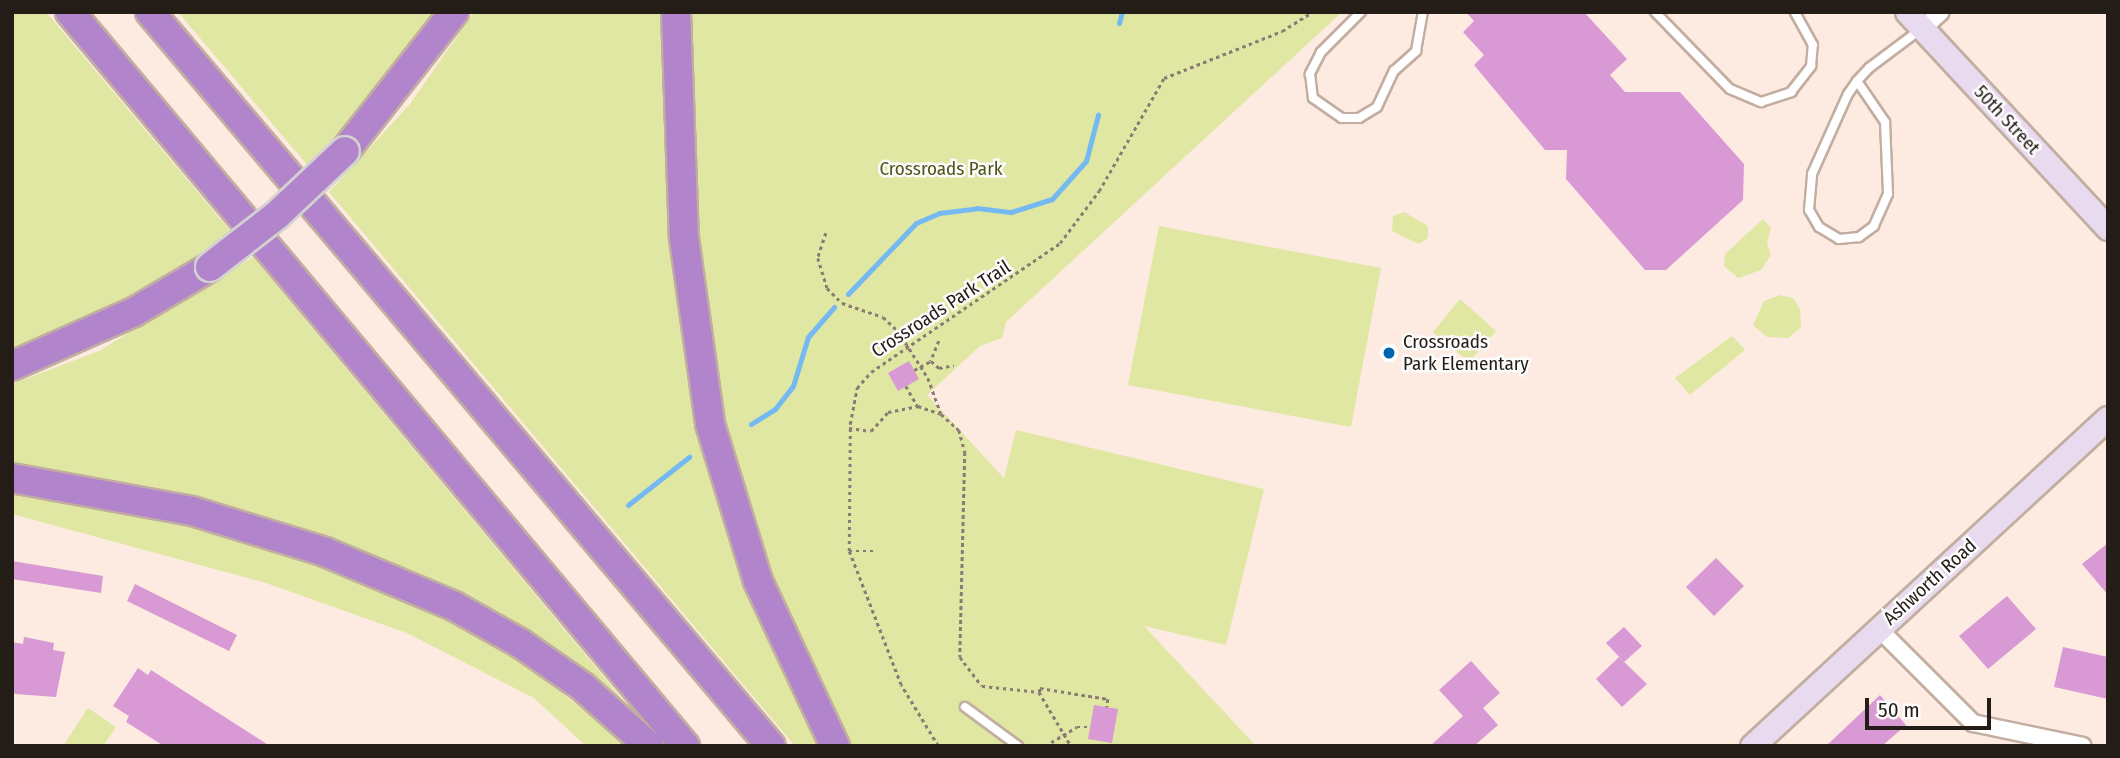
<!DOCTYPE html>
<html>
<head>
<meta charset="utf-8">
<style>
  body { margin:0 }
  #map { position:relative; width:2120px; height:758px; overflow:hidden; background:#fdebe1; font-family:"Fira Sans Condensed",sans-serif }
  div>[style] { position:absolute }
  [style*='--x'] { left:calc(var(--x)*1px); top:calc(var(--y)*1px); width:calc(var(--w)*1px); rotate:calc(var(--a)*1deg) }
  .green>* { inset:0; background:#dfe7a2 }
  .stream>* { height:5px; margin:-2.5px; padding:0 2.5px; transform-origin:2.5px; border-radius:2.5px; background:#75b9f3 }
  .building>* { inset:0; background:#d899d4 }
  .path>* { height:2.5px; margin-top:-1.25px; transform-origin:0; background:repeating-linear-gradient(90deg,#897c75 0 3.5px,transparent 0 7px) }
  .roads { filter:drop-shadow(2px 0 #c2aea1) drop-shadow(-2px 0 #c2aea1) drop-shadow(0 2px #c2aea1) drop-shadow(0 -2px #c2aea1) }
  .service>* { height:8px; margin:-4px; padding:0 4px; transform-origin:4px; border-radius:4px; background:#fff }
  .minor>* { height:16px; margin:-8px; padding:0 8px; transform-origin:8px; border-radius:8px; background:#fff }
  .secondary>* { height:23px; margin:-11.5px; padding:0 11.5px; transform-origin:11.5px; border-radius:11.5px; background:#e8daef }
  .motorway>* { height:28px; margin:-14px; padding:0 14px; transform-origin:14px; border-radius:14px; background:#b284cb }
  .bridges { filter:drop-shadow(2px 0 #d3d2d1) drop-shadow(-2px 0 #d3d2d1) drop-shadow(0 2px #d3d2d1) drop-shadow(0 -2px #d3d2d1) }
  .motorway-bridge>* { height:28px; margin:-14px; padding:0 14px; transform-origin:14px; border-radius:14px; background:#b284cb }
  .dots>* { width:19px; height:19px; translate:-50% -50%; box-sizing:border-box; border:4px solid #fcfcfc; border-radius:50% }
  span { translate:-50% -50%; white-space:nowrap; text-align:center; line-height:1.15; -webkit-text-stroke:5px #fcfcfc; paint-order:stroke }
  .street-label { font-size:19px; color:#241c17 }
  .park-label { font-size:19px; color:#515618 }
  .poi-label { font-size:19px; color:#241c17 }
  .left { translate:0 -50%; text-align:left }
  .frame { position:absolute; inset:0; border:14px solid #241c17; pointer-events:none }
  .scale { position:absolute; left:1865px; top:698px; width:126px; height:32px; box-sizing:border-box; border:4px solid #241c17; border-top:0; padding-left:9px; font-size:21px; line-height:24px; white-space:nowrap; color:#241c17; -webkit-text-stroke:5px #fcfcfc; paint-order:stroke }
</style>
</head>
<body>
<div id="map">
  <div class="green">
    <div style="clip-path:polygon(12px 12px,46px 12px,232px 233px,154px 285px,80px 325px,12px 352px)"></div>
    <div style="clip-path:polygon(178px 12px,437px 12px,337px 140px,309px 167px)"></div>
    <div style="clip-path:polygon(474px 12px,666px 12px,672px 224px,762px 621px,820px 746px,795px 746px,329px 192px,410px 104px)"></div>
    <div style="clip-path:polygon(684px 12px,1342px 12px,1006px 322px,1002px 338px,980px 346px,927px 395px,1004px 478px,1016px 430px,1264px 489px,1226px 645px,1144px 626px,1256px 746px,843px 746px,786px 627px,726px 447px,700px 298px)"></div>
    <div style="clip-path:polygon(1404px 212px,1428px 226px,1428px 238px,1419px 244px,1392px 231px,1393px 216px)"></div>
    <div style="clip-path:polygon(1763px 219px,1771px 228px,1767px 243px,1771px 255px,1761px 270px,1738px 278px,1724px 266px,1725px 254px)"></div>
    <div style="clip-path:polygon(1159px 226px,1381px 268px,1351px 427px,1128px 385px)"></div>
    <div style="clip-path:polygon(253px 257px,629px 707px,654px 737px,450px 596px,12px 468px,12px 384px,99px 351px)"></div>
    <div style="clip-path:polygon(1780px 295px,1793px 298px,1800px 309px,1801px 327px,1788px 338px,1767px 337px,1753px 325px,1764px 301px)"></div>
    <div style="clip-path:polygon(1460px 299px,1496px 331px,1469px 362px,1433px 332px)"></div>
    <div style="clip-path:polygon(1732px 336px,1745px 350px,1690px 395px,1675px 378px)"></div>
    <div style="clip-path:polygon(12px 487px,231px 533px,385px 586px,494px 641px,631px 746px,586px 746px,534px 698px,407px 633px,266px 583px,12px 514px)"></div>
    <div style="clip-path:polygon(88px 708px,116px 727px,103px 746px,63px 746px)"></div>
  </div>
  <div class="stream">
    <div style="--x:1119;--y:23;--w:11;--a:-75"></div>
    <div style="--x:848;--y:294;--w:98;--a:-46.2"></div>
    <div style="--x:916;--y:223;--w:25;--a:-23"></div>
    <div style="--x:939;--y:213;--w:38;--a:-7"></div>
    <div style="--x:977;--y:208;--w:34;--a:7"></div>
    <div style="--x:1011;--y:212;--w:43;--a:-17.6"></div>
    <div style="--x:1052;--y:199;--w:51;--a:-48.2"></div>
    <div style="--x:1086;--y:161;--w:48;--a:-75.4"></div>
    <div style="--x:751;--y:424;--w:28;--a:-32"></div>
    <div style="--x:775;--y:409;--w:29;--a:-52"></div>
    <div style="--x:793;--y:386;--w:51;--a:-73"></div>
    <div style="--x:808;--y:337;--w:40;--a:-49"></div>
    <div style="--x:628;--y:505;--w:78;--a:-38.2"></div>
  </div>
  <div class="building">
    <div style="clip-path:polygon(1466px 12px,1584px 12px,1627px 59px,1610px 75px,1625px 92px,1680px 92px,1744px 164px,1743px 200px,1666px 270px,1645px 270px,1566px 179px,1567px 150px,1545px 150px,1474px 65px,1484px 55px,1463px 32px,1474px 21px)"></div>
    <div style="clip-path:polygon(909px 361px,919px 379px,898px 391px,888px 373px)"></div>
    <div style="clip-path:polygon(2108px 543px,2108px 595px,2082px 564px)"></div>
    <div style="clip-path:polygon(1716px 558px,1744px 586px,1714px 616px,1686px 587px)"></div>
    <div style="clip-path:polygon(12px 561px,103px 576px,101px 593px,12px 579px)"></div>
    <div style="clip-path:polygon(135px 584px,237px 635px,229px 651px,127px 601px)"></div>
    <div style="clip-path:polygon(2007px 596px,2036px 629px,1988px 669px,1959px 636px)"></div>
    <div style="clip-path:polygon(1624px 627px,1642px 646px,1624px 662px,1606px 643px)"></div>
    <div style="clip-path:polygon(24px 637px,54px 643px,53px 650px,65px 652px,56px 697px,15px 694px,12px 689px,12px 642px,23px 644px)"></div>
    <div style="clip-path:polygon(2063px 647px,2108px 657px,2108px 699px,2054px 687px)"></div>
    <div style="clip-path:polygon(1619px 657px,1647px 684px,1622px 707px,1596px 679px)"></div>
    <div style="clip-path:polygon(1471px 661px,1500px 693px,1483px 708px,1498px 725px,1474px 746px,1430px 746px,1463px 716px,1439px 690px)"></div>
    <div style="clip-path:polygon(138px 668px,148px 675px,151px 670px,270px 746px,164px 746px,126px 722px,129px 716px,113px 706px)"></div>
    <div style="clip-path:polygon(1880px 695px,1906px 725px,1882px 746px,1826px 746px)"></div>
    <div style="clip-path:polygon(1094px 705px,1118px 709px,1112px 743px,1088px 739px)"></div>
  </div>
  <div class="path">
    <div style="--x:826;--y:233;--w:26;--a:108"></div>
    <div style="--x:818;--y:258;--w:31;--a:73"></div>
    <div style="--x:827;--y:288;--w:21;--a:45"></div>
    <div style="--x:842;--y:303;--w:43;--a:18.9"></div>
    <div style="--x:883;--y:317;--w:21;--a:43"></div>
    <div style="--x:898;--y:331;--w:56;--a:57.4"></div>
    <div style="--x:928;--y:378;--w:38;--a:70"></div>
    <div style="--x:939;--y:341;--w:22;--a:112"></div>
    <div style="--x:931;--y:361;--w:11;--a:41"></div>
    <div style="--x:939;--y:368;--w:15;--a:-11"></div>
    <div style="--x:914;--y:370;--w:19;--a:-28"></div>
    <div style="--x:906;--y:386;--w:22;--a:60"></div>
    <div style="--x:849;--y:428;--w:22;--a:8"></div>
    <div style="--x:871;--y:431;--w:25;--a:-48"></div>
    <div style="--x:888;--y:412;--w:31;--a:-11"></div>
    <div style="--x:918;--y:406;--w:24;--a:19"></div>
    <div style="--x:941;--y:414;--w:24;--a:42"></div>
    <div style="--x:959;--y:430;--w:23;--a:75"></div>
    <div style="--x:965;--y:452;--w:205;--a:91.4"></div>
    <div style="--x:960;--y:657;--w:36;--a:53"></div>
    <div style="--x:982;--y:686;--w:57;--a:6"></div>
    <div style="--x:1039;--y:692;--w:63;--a:59.3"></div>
    <div style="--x:849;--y:551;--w:28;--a:0"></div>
    <div style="--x:1039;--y:692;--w:4;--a:-76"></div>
    <div style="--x:1040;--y:688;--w:69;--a:9.2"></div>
    <div style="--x:1108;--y:699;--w:8;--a:97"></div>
    <div style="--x:938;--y:746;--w:71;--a:-121.2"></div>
    <div style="--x:901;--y:685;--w:144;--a:-111.2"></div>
    <div style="--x:849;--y:551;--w:127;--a:-89.5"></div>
    <div style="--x:850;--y:424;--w:37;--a:-79"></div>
    <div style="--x:857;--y:388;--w:21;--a:-49"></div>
    <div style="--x:871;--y:372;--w:229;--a:-34.3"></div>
    <div style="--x:1060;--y:243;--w:65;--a:-53.1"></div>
    <div style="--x:1099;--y:191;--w:130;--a:-60.1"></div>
    <div style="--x:1164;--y:78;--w:127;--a:-21.7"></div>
    <div style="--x:1282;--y:31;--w:36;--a:-32"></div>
    <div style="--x:1045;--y:746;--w:37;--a:-31"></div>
    <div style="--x:1077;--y:727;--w:13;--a:0"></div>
  </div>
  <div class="roads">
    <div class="service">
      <div style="--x:1361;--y:12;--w:57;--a:135"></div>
      <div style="--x:1321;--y:52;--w:25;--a:117"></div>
      <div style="--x:1310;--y:74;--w:24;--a:83"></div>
      <div style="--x:1313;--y:98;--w:35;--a:35"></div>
      <div style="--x:1342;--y:118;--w:17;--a:0"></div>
      <div style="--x:1359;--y:118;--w:21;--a:-31"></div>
      <div style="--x:1377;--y:107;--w:40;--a:-65"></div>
      <div style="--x:1394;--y:71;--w:30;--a:-42"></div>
      <div style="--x:1416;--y:51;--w:40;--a:-80"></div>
      <div style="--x:1655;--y:12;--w:107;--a:45.8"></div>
      <div style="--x:1730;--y:89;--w:34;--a:23"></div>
      <div style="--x:1761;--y:102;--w:32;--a:-18"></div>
      <div style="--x:1791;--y:92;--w:33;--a:-52"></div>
      <div style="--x:1811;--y:66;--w:21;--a:-85"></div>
      <div style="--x:1813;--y:45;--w:38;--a:-119"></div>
      <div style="--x:1857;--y:81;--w:50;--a:55.7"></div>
      <div style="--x:1885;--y:122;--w:72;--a:87.6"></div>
      <div style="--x:1888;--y:194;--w:35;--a:114"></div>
      <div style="--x:1874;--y:226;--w:19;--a:144"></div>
      <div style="--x:1859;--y:237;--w:20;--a:174"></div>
      <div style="--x:1839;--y:239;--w:23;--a:-149"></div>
      <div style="--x:1819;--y:227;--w:20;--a:-120"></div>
      <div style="--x:1809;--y:210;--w:36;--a:-85"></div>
      <div style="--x:1812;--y:174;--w:88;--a:-65.8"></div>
      <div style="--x:1848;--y:94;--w:16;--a:-55"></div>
      <div style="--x:1857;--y:81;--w:18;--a:-47"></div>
      <div style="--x:1869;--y:68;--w:65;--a:-36.9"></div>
      <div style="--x:965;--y:707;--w:66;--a:36.3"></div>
    </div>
    <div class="minor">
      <div style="--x:1922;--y:29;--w:25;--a:-42"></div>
      <div style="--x:1879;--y:629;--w:133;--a:45"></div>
      <div style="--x:1973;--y:723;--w:112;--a:11.8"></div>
    </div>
    <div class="secondary">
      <div style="--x:1907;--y:12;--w:295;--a:47.1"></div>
      <div style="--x:1752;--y:746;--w:484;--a:-42.7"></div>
    </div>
    <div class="motorway">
      <div style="--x:70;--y:12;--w:958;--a:50.04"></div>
      <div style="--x:150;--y:12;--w:961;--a:49.77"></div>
      <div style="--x:676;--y:12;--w:226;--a:88"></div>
      <div style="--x:684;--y:238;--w:188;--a:82"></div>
      <div style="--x:710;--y:424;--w:164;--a:73"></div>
      <div style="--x:758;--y:581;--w:182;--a:65"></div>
      <div style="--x:345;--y:151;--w:177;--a:-51.9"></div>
      <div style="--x:12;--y:366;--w:133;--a:-23.9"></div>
      <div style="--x:134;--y:312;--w:88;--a:-30.6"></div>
      <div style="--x:12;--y:478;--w:183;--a:10.4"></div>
      <div style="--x:192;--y:511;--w:139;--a:17.1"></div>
      <div style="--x:325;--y:552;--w:140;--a:22.7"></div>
      <div style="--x:454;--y:606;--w:76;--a:29.3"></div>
      <div style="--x:520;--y:643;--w:77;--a:34.9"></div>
      <div style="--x:583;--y:687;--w:89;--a:41.8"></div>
    </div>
  </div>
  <div class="bridges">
    <div class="motorway-bridge">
      <div style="--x:210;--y:267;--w:85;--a:-37.8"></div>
      <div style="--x:277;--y:215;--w:93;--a:-43.3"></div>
    </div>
  </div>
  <div class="dots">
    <div style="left:1389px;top:353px;background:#0063b0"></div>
  </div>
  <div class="street-label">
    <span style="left:2007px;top:120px;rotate:47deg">50th Street</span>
    <span style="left:941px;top:309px;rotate:-33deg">Crossroads Park Trail</span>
    <span style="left:1930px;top:582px;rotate:-42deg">Ashworth Road</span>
  </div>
  <div class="park-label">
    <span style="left:941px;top:169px">Crossroads Park</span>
  </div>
  <div class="poi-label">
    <span class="left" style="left:1403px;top:353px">Crossroads<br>Park Elementary</span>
  </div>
  <div class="frame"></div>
  <div class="scale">50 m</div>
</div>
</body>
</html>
